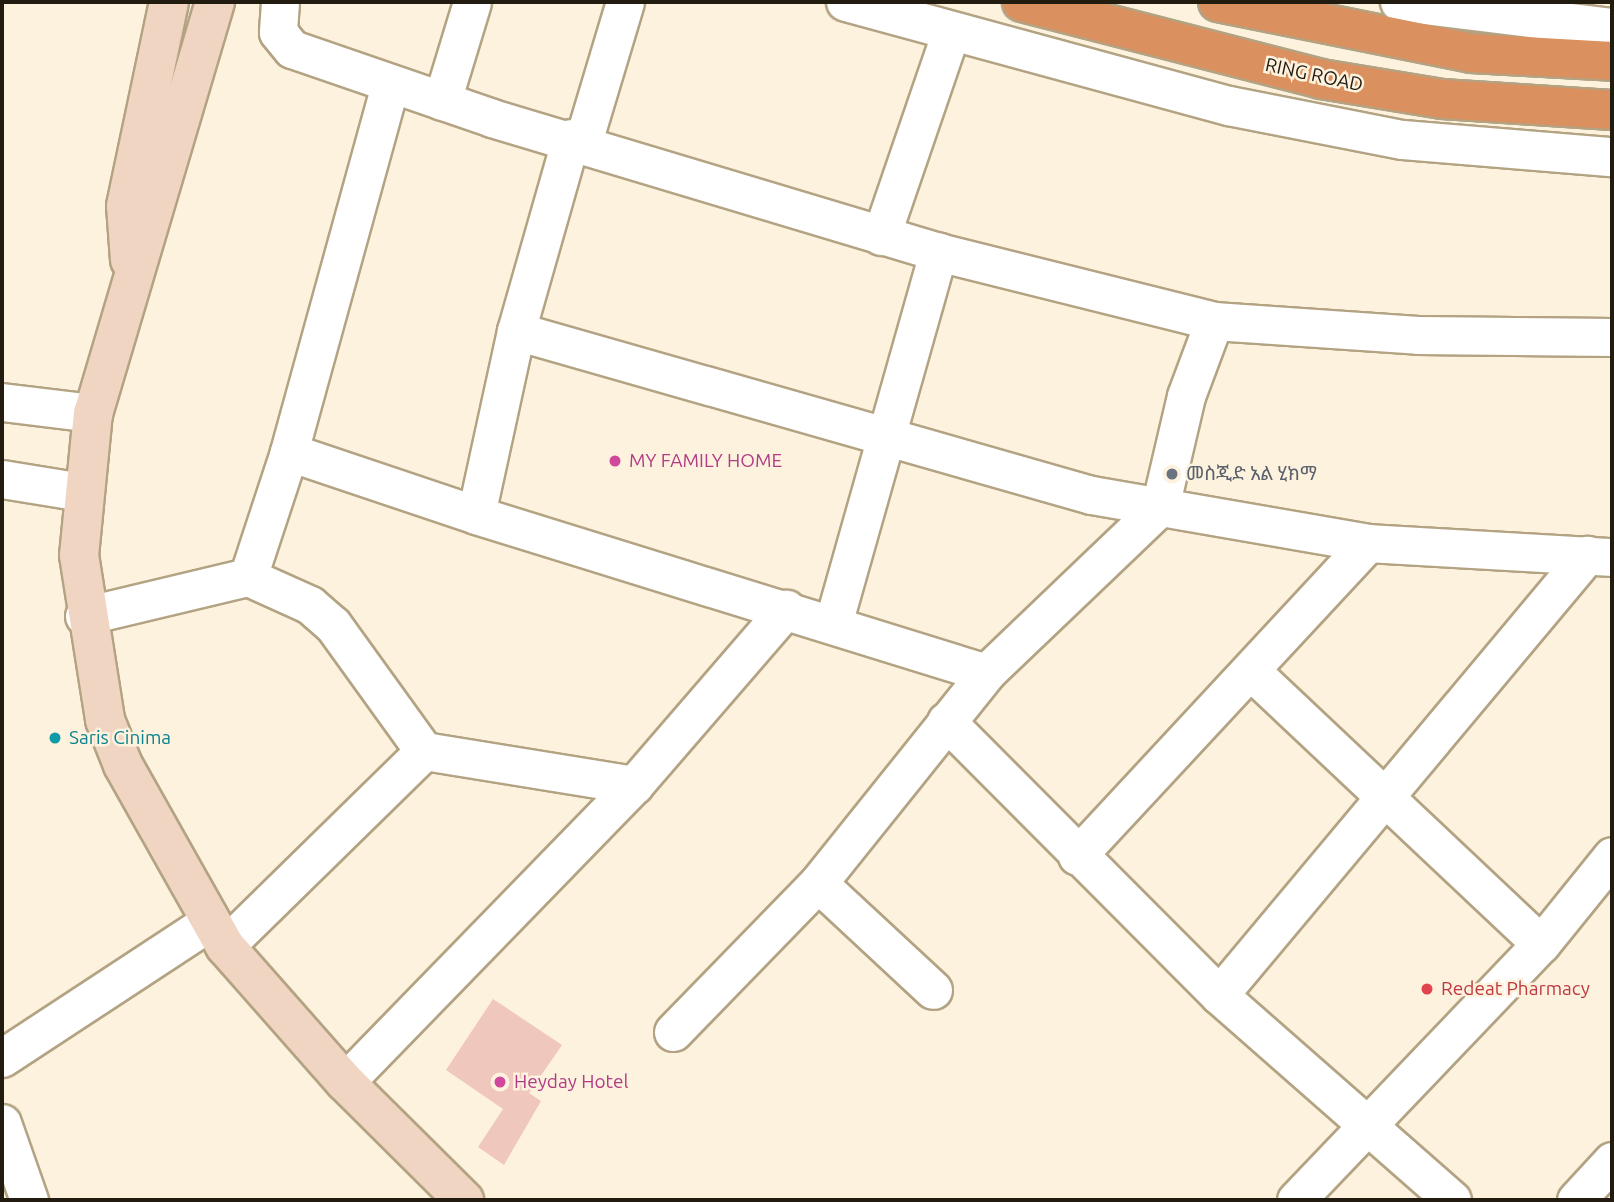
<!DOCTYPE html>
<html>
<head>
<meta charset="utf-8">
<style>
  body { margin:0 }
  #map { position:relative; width:1614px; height:1202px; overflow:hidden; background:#fdf2de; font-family:Ubuntu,"Noto Sans Ethiopic",sans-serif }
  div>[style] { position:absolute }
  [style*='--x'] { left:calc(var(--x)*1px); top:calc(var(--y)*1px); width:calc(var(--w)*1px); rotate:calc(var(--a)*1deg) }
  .building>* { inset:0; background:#efc7bd }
  .roads { filter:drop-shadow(2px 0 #b3a383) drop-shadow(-2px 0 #b3a383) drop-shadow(0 2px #b3a383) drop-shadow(0 -2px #b3a383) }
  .minor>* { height:37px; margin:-18.5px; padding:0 18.5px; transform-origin:18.5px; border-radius:18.5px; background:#fff }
  .tertiary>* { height:38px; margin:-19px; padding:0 19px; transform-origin:19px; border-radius:19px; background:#fff }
  .secondary>* { height:38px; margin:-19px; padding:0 19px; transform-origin:19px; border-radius:19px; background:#f1d5c3 }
  .trunk>* { height:38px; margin:-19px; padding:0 19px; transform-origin:19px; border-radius:19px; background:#da905f }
  .dots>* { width:19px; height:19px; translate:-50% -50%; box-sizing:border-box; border:4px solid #fdf2de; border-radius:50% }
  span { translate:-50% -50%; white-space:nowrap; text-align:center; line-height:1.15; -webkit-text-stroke:5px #fdf2de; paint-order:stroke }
  .street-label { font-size:19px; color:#221c10 }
  .hotel-label { font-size:19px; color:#b23c85 }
  .left { translate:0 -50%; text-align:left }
  .worship-label { font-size:19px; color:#5b616d }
  .culture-label { font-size:19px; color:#0d838f }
  .health-label { font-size:19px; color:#be3a42 }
  .frame { position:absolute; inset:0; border:4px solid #221c10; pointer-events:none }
</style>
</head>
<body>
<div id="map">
  <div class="building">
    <div style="clip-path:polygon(493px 999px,562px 1045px,529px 1093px,541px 1101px,504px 1165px,478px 1147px,503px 1109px,446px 1070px)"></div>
  </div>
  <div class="roads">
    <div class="minor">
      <div style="--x:280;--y:2;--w:30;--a:94"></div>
      <div style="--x:278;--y:32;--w:22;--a:51"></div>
      <div style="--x:292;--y:49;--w:212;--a:19"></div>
      <div style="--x:492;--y:118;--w:466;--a:16.7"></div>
      <div style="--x:938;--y:252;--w:284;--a:14"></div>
      <div style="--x:1214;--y:321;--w:204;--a:3.9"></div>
      <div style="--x:1418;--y:335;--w:194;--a:0.6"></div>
      <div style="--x:390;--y:85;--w:381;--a:105.4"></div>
      <div style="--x:289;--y:452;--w:197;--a:18.6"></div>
      <div style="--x:442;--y:101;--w:103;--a:-73.1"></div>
      <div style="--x:571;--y:138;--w:201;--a:105.9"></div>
      <div style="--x:516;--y:331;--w:188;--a:102.3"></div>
      <div style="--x:476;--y:515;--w:534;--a:17.21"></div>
      <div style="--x:986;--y:673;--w:240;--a:-43.7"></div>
      <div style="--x:1160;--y:507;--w:114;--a:-76.8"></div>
      <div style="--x:1186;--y:396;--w:80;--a:-69.5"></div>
      <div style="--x:583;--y:142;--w:146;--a:-73.3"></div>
      <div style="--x:881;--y:236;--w:217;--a:-71.1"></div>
      <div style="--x:516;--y:331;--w:598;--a:15.92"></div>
      <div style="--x:1091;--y:495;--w:281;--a:9.8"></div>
      <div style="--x:1368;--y:543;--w:244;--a:3.3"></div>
      <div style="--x:2;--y:402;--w:92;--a:6.9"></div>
      <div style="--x:2;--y:479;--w:81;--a:9.2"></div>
      <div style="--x:248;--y:577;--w:132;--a:-71.8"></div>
      <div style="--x:84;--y:616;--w:169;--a:-13.4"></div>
      <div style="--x:248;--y:577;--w:68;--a:24.3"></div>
      <div style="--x:310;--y:605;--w:30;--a:41"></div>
      <div style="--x:333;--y:625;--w:155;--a:54.2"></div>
      <div style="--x:424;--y:751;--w:213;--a:9.2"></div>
      <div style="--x:833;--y:624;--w:387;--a:-74.2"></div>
      <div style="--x:1251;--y:671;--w:398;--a:43.3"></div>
      <div style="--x:946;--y:721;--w:387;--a:45.1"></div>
      <div style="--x:1219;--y:995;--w:310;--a:41.3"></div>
      <div style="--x:1077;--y:856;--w:427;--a:-47.1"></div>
      <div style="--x:818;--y:883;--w:157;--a:42.9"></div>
      <div style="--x:225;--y:946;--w:279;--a:-44.4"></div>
      <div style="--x:1219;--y:995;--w:574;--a:-50.09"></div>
      <div style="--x:673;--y:1032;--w:208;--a:-45.8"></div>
      <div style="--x:818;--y:883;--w:269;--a:-51.3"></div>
      <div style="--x:2;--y:1058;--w:248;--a:-33.3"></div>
      <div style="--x:345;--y:1082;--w:414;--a:-45.8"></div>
      <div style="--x:634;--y:785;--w:233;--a:-49.2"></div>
      <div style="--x:2;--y:1123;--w:82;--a:70.7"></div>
      <div style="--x:1296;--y:1200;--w:354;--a:-46.3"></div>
      <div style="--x:1541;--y:944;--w:113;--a:-51.1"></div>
      <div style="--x:1576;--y:1200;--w:53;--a:-47.3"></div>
    </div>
    <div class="tertiary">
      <div style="--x:846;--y:2;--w:397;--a:15.2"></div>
      <div style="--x:1229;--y:106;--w:177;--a:11.1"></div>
      <div style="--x:1403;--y:140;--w:210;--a:4.7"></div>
      <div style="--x:1400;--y:2;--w:214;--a:7"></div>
    </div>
    <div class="secondary">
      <div style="--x:215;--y:2;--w:429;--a:106.5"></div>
      <div style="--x:93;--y:413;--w:143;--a:95.6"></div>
      <div style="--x:79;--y:555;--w:167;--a:81"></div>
      <div style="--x:105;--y:720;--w:48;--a:68.2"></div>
      <div style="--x:123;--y:765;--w:208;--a:60.6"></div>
      <div style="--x:225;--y:946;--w:181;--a:48.6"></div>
      <div style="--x:345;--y:1082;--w:168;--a:44.8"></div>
      <div style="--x:130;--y:260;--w:54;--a:-94.2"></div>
      <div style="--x:126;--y:206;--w:208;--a:-78.1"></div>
    </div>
    <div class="trunk">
      <div style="--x:1022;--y:2;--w:309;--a:14.4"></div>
      <div style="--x:1321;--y:79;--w:123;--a:9.4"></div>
      <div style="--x:1442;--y:99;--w:170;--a:3.7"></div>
      <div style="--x:1218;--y:2;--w:258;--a:11.4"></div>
      <div style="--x:1471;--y:53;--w:141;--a:3.2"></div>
    </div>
  </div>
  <div class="dots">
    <div style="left:615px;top:461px;background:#d1479c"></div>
    <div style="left:1172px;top:474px;background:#6b7280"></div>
    <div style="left:55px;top:738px;background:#0f9aa8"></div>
    <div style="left:1427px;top:989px;background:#e0444e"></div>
    <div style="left:500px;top:1082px;background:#d1479c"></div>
  </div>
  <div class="street-label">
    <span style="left:1314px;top:75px;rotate:12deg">RING ROAD</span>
  </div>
  <div class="hotel-label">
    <span class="left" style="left:629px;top:461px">MY FAMILY HOME</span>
    <span class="left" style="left:514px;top:1082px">Heyday Hotel</span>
  </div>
  <div class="worship-label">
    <span class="left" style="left:1186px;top:474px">መስጂድ አል ሂክማ</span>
  </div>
  <div class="culture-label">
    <span class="left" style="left:69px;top:738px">Saris Cinima</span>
  </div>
  <div class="health-label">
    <span class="left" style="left:1441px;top:989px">Redeat Pharmacy</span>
  </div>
  <div class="frame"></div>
</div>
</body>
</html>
